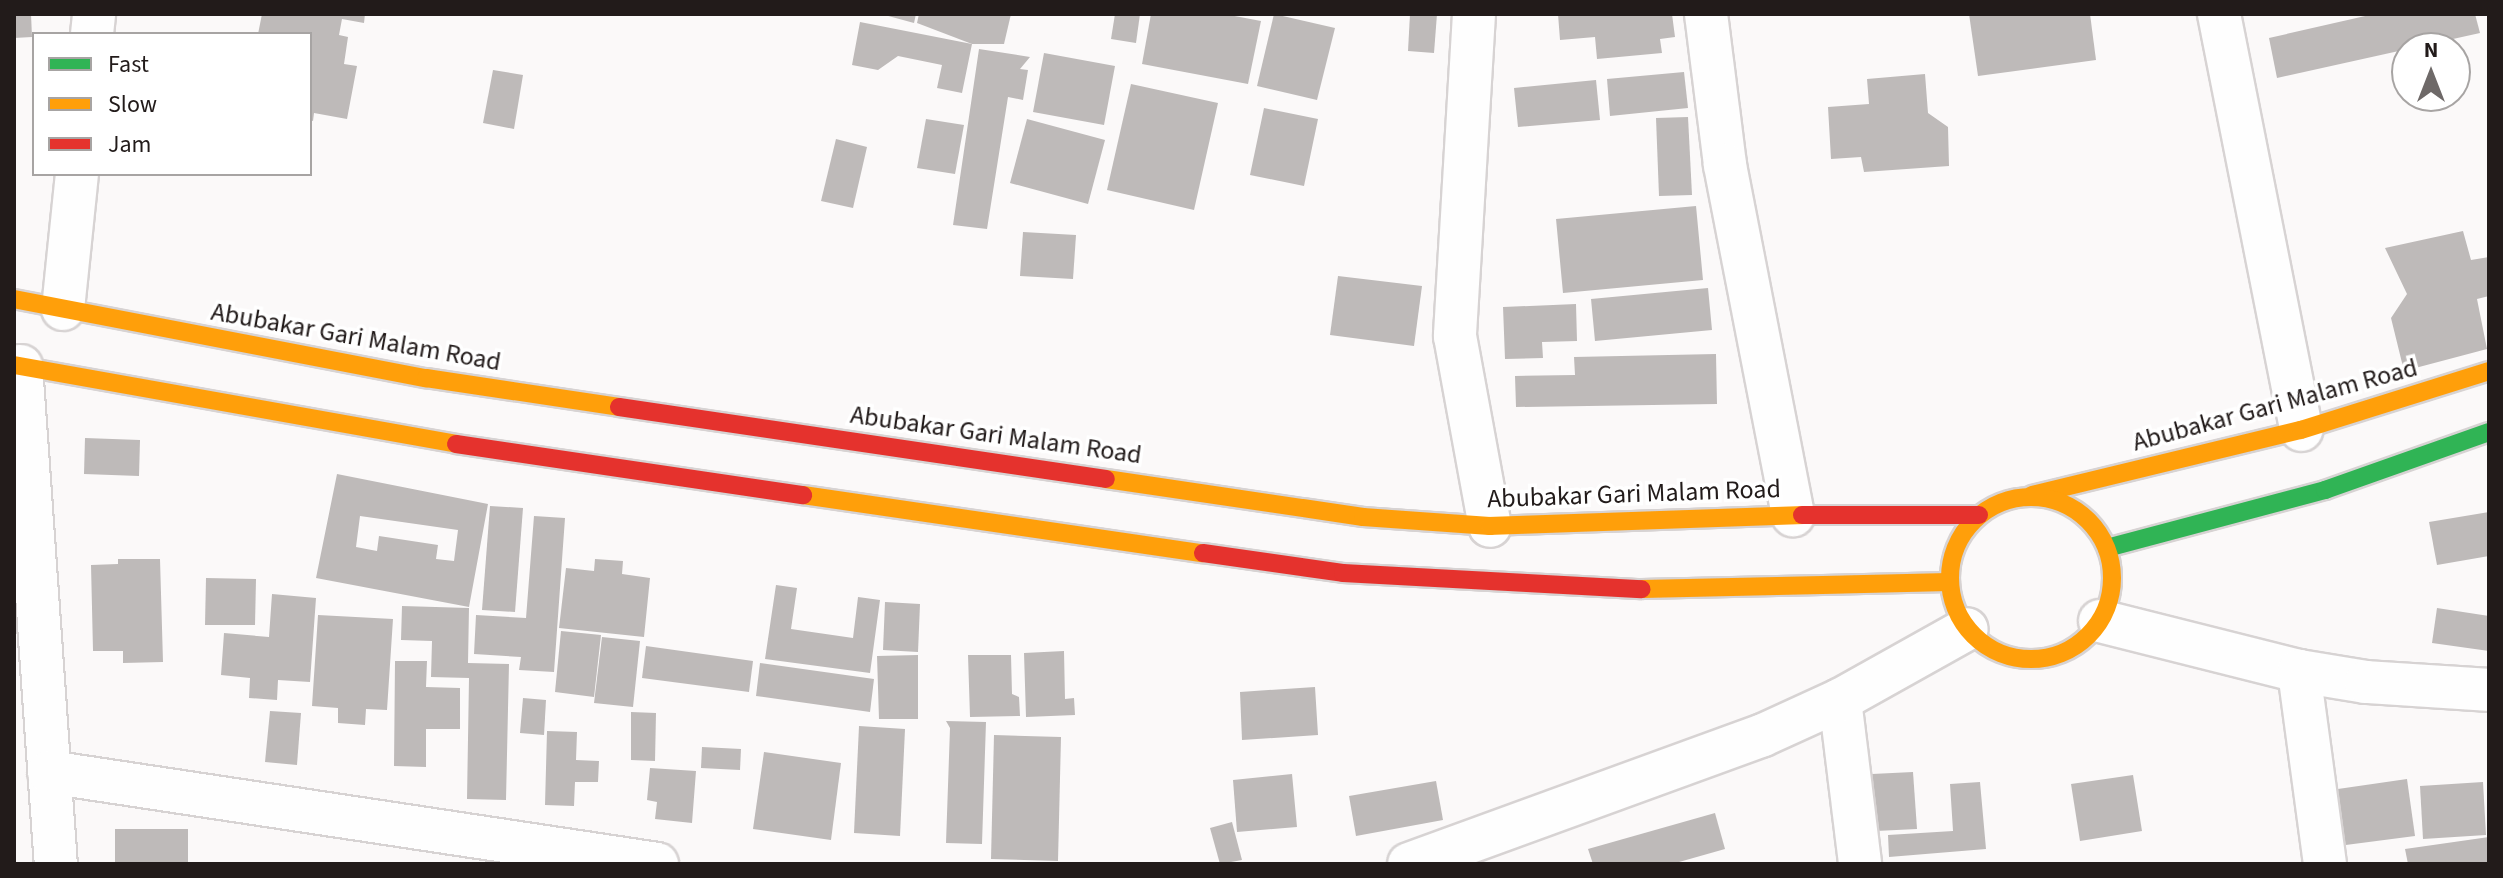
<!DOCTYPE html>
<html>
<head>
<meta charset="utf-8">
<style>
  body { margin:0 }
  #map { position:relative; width:2503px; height:878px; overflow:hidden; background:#fbf9f9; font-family:"Source Sans 3",sans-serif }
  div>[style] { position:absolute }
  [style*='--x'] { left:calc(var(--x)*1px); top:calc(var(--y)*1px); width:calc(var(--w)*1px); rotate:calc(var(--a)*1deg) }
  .building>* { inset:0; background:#bebab9 }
  .roads { filter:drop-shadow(2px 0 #d7d3d3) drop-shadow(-2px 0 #d7d3d3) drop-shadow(0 2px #d7d3d3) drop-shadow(0 -2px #d7d3d3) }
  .street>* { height:42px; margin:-21px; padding:0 21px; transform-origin:21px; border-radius:21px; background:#fefefe }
  .fast>* { height:18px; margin:-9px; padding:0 9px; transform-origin:9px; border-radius:9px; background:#30b455 }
  .slow>* { height:18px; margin:-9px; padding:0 9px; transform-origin:9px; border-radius:9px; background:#ff9f0a }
  .slow>.ring { margin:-9px; padding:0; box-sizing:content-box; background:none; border:18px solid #ff9f0a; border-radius:50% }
  .jam>* { height:18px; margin:-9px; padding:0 9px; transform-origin:9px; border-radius:9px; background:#e5322d }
  span { translate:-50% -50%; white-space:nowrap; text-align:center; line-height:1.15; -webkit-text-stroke:7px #fff; paint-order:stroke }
  .street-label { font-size:26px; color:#221b1a }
  .frame { position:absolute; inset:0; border:16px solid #221b1a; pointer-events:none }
  .legend { position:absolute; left:32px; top:32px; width:280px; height:144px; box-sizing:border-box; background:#fff; border:2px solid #a7a4a3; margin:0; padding:10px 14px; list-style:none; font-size:24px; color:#221b1a }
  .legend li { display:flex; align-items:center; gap:16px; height:40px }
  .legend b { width:40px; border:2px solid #a7a4a3 }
  .north { position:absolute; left:2391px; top:32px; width:80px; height:80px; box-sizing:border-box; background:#fff; border:2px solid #a7a4a3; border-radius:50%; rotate:0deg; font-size:22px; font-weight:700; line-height:32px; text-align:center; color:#221b1a }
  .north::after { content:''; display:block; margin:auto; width:28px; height:36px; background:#6e6968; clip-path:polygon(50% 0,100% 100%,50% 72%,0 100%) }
</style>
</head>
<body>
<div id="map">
  <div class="building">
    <div style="clip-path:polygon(14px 14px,31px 14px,32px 37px,14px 38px)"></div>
    <div style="clip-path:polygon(262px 14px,365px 14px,364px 23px,342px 19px,339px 35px,348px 37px,344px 64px,357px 66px,347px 119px,314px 113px,313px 121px,310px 120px,310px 34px,258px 34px)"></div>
    <div style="clip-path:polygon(881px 14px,916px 14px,914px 23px)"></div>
    <div style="clip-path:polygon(919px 14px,1011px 14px,1004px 44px,972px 44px,917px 23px)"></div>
    <div style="clip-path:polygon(1115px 14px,1140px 14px,1136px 43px,1111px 39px)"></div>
    <div style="clip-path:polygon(1151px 14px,1224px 14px,1261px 21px,1248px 84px,1142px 64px)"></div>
    <div style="clip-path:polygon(1274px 14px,1335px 28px,1317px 100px,1257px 86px)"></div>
    <div style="clip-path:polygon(1410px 14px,1437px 14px,1434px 53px,1408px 51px)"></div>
    <div style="clip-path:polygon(1558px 14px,1672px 14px,1675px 37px,1660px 39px,1662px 53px,1597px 59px,1595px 37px,1560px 40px)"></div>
    <div style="clip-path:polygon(1969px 14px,2090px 14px,2096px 60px,1978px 76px)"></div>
    <div style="clip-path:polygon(2374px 14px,2475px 14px,2480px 33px,2277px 78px,2269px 38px)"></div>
    <div style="clip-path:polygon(860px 22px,972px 44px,962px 93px,937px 88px,942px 65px,898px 56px,878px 70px,852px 65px)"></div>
    <div style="clip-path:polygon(979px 49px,1030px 57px,1020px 69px,1028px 70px,1023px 100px,1008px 97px,987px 229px,953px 225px)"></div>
    <div style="clip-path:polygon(1044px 53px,1115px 66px,1104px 125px,1033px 112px)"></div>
    <div style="clip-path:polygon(493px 70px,523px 75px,514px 129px,483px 123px)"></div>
    <div style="clip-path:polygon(1684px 72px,1688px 108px,1610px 116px,1607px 79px)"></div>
    <div style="clip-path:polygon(1925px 74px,1928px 113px,1948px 127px,1949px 166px,1864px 172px,1861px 157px,1831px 159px,1828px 107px,1869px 104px,1867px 79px)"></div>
    <div style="clip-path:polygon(1596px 80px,1600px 120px,1518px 127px,1514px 88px)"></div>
    <div style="clip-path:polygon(1131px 84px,1218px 103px,1194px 210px,1107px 190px)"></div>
    <div style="clip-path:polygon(1264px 108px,1318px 119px,1304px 186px,1250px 175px)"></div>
    <div style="clip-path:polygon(1688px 117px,1692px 195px,1659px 196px,1656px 118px)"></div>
    <div style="clip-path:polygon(926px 119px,964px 125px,955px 174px,917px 168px)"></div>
    <div style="clip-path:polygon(1027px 119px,1105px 140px,1088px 204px,1010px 183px)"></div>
    <div style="clip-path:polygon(836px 139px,867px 147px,853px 208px,821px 201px)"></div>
    <div style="clip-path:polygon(1696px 206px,1703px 280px,1563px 293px,1556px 219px)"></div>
    <div style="clip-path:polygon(2463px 231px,2471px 260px,2489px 257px,2489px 296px,2477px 299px,2487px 349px,2404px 371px,2391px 318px,2407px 294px,2385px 248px)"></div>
    <div style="clip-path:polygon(1023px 232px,1076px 235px,1073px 279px,1020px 276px)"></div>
    <div style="clip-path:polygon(1338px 276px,1422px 286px,1414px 346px,1330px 335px)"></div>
    <div style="clip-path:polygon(1708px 288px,1712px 330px,1595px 341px,1591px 299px)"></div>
    <div style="clip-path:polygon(1576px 304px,1577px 341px,1542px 342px,1543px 358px,1505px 359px,1503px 307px)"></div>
    <div style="clip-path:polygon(1716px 354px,1717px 404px,1516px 407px,1515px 376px,1575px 375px,1574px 357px)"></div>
    <div style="clip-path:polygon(85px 438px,140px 440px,139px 476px,84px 474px)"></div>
    <div style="clip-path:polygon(evenodd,337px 474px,488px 504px,469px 607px,316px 578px,337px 474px,360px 516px,458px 530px,454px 561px,436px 559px,438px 545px,379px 536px,377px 551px,356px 547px,360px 516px)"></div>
    <div style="clip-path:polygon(490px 506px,523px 508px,515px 612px,482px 610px)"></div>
    <div style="clip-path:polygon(2489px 512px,2489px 556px,2437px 565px,2429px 522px)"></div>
    <div style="clip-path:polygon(534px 516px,565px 518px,554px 672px,519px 670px,521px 657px,474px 654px,476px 615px,526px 618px)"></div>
    <div style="clip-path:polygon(118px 559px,160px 559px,163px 662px,123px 663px,123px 651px,93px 651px,91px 565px,118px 564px)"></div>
    <div style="clip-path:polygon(595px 559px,623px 561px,622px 574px,650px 578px,644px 637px,559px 628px,566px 568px,594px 571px)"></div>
    <div style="clip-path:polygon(206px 578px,256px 579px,255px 625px,205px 625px)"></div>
    <div style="clip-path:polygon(776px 585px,797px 588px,791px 629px,853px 638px,858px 597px,880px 600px,870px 673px,765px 659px)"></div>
    <div style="clip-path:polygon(272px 594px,316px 598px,310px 682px,278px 680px,277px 700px,249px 698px,250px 678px,221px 675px,224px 633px,269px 637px)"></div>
    <div style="clip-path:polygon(885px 602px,920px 604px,918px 652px,883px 650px)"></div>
    <div style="clip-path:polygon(402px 606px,469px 608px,468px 663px,509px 664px,506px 800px,467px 799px,469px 678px,431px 677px,432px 641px,401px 640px)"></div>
    <div style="clip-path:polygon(2437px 608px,2489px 616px,2489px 651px,2432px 643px)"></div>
    <div style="clip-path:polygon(318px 615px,393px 619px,387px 710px,366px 709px,365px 725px,338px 723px,338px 708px,312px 706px)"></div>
    <div style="clip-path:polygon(561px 631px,601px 635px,594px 697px,555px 692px)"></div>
    <div style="clip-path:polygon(602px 637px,640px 641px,633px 707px,594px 703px)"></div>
    <div style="clip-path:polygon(646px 646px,753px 661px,749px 692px,642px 678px)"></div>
    <div style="clip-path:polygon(1064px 651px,1065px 699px,1074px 698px,1075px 715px,1026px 717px,1024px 653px)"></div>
    <div style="clip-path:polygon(918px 655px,918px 719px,879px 719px,877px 656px)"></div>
    <div style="clip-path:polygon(968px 655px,1011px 655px,1012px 694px,1019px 697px,1020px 716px,970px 717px)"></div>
    <div style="clip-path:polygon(395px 661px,427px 661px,426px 687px,460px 688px,460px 729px,426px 729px,426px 767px,394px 766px)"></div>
    <div style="clip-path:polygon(760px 663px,874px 679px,870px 712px,756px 696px)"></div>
    <div style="clip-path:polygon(1315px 687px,1318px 735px,1242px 740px,1240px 692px)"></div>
    <div style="clip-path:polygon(523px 698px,546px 700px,544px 735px,520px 733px)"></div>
    <div style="clip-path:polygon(270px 711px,301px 713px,297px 765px,265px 762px)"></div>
    <div style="clip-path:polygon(631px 712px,656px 713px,655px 761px,631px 760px)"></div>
    <div style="clip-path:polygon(946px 721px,986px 722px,982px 844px,946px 843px,950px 728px)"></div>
    <div style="clip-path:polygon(859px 726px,905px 729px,900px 836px,854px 833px)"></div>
    <div style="clip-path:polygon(547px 731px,577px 732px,576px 760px,599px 761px,598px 782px,575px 782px,574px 806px,545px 805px)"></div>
    <div style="clip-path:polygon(994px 735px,1061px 737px,1058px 861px,991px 859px)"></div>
    <div style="clip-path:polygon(702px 747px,741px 749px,740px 770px,701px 768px)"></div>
    <div style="clip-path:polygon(764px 752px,841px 763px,831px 840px,753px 829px)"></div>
    <div style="clip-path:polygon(650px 768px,696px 771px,692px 823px,655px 819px,657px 802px,647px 800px)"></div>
    <div style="clip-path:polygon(1913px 772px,1917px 829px,1876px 831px,1872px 774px)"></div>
    <div style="clip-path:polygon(1292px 774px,1297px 827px,1237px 832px,1233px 780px)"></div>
    <div style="clip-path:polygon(2133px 775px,2142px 831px,2080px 841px,2071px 784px)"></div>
    <div style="clip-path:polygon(2407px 779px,2415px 836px,2338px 846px,2331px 790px)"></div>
    <div style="clip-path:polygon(1436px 781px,1443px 820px,1356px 836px,1349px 796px)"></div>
    <div style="clip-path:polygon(1980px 782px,1986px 849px,1889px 857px,1888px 835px,1953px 831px,1950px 784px)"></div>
    <div style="clip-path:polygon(2483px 782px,2486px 835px,2423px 839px,2420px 786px)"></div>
    <div style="clip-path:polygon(1715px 813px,1725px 849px,1672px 864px,1593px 864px,1588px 849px)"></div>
    <div style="clip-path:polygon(1232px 822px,1242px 860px,1220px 864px,1210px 828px)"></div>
    <div style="clip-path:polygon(115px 829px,188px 829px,188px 864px,115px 864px)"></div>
    <div style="clip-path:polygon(2489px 837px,2489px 864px,2408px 864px,2405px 849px)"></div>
  </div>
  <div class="roads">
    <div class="street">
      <div style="--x:1474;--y:14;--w:323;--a:93.4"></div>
      <div style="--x:1455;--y:336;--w:193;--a:79.6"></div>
      <div style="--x:1706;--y:14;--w:152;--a:82.8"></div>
      <div style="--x:1725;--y:165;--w:357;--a:79"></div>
      <div style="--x:2219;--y:14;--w:424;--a:78.8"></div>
      <div style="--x:92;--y:34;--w:20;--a:-84"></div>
      <div style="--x:63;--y:309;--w:136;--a:-84.1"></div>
      <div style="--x:21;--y:366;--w:499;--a:86"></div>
      <div style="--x:2100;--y:621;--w:205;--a:14.1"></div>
      <div style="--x:1840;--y:700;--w:165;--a:83"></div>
      <div style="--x:49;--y:772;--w:615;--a:8.6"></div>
      <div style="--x:1409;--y:864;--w:375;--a:-20"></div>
      <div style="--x:1761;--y:736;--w:87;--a:-24.5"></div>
      <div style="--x:1840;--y:700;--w:145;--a:-29.2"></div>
      <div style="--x:2325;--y:864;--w:195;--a:-97.7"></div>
      <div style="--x:2299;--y:671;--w:68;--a:9.3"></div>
      <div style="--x:2366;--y:682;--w:123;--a:3.7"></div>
    </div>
    <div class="fast">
      <div style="--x:2107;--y:548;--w:226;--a:-14.9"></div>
      <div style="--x:2325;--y:490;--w:174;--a:-19.5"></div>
    </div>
    <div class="slow">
      <div style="--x:14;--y:299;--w:420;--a:10.9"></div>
      <div style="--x:426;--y:378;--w:195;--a:8.5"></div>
      <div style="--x:14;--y:365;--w:449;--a:10.1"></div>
      <div style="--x:1106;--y:479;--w:260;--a:8.4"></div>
      <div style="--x:1363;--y:517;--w:127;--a:4.1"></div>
      <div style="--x:1490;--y:526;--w:312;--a:-2"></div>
      <div style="--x:803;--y:495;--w:404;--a:8.3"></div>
      <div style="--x:2032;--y:495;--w:277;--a:-13.6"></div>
      <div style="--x:2301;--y:430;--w:197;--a:-17.4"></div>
      <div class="ring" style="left:1950px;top:497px;width:144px;height:144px"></div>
      <div style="--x:1642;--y:589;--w:307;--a:-1.3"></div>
    </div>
    <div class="jam">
      <div style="--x:619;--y:407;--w:492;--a:8.4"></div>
      <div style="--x:456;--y:444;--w:351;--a:8.4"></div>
      <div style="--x:1802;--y:515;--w:177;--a:0"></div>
      <div style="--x:1203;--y:553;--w:141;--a:8.1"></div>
      <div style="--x:1343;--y:573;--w:299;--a:3.1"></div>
    </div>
  </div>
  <div class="street-label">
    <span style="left:356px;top:337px;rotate:10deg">Abubakar Gari Malam Road</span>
    <span style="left:2275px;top:405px;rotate:-15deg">Abubakar Gari Malam Road</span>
    <span style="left:996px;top:435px;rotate:8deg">Abubakar Gari Malam Road</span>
    <span style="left:1634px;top:494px;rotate:-2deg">Abubakar Gari Malam Road</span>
  </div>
  <div class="frame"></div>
  <ul class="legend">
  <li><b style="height:10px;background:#30b455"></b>Fast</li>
  <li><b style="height:10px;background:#ff9f0a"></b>Slow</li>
  <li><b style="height:10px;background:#e5322d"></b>Jam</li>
  </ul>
  <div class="north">N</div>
</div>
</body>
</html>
